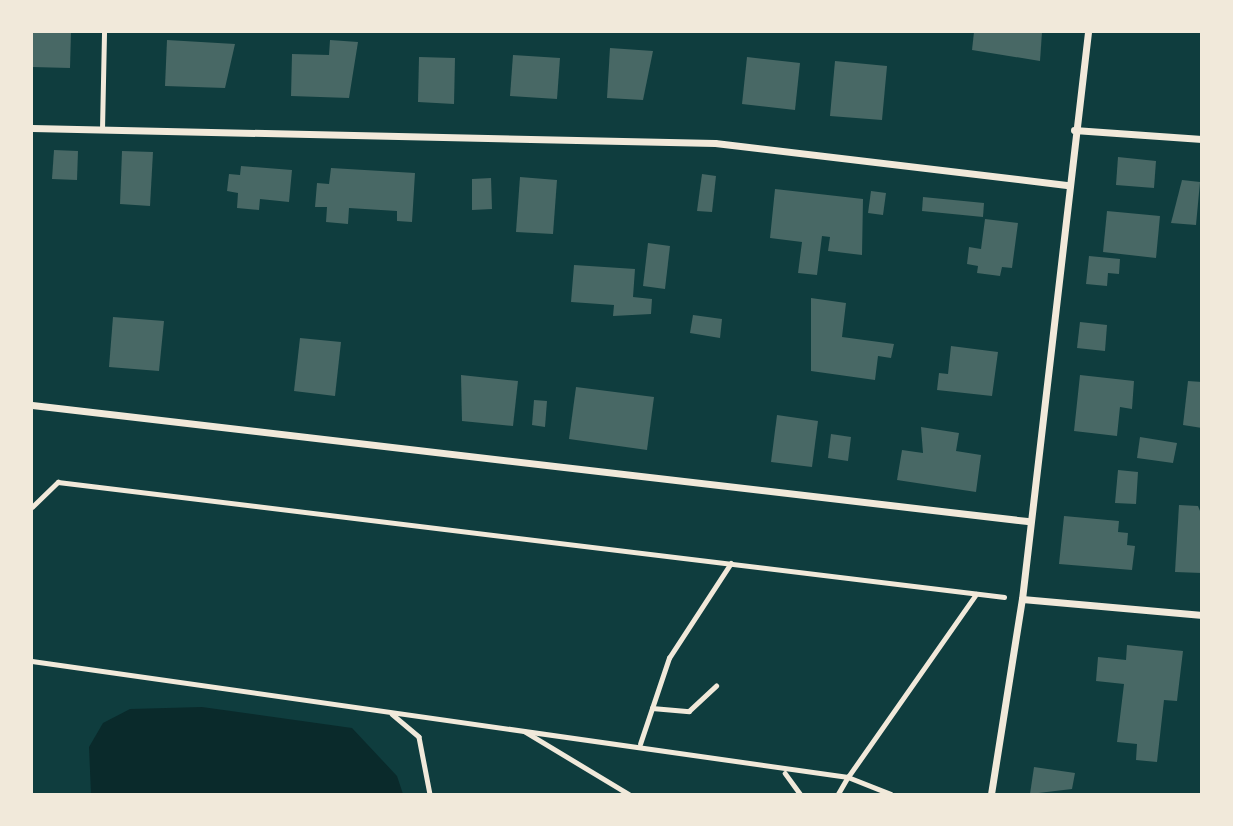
<!DOCTYPE html>
<html>
<head>
<meta charset="utf-8">
<style>
  body { margin:0 }
  #map { position:relative; width:1233px; height:826px; overflow:hidden; background:#0f3d3e; font-family:"Exo 2",sans-serif }
  div>[style] { position:absolute }
  [style*='--x'] { left:calc(var(--x)*1px); top:calc(var(--y)*1px); width:calc(var(--w)*1px); rotate:calc(var(--a)*1deg) }
  .water>* { inset:0; background:#0a2a2b }
  .building>* { inset:0; background:#486865 }
  .path>* { height:4.5px; margin:-2.25px; padding:0 2.25px; transform-origin:2.25px; border-radius:2.25px; background:#f1e9da }
  .service>* { height:5px; margin:-2.5px; padding:0 2.5px; transform-origin:2.5px; border-radius:2.5px; background:#f1e9da }
  .minor>* { height:7px; margin:-3.5px; padding:0 3.5px; transform-origin:3.5px; border-radius:3.5px; background:#f1e9da }
  span { translate:-50% -50%; white-space:nowrap; text-align:center; line-height:1.15; -webkit-text-stroke:7px #f1e9da; paint-order:stroke }
  .frame { position:absolute; inset:0; border:33px solid #f1e9da; pointer-events:none }
</style>
</head>
<body>
<div id="map">
  <div class="water">
    <div style="clip-path:polygon(202px 707px,352px 728px,397px 776px,403px 794px,91px 794px,89px 747px,103px 723px,130px 709px)"></div>
  </div>
  <div class="building">
    <div style="clip-path:polygon(32px 32px,71px 32px,70px 68px,32px 67px)"></div>
    <div style="clip-path:polygon(974px 32px,1042px 32px,1040px 61px,972px 50px)"></div>
    <div style="clip-path:polygon(167px 40px,235px 44px,225px 88px,165px 86px)"></div>
    <div style="clip-path:polygon(330px 40px,358px 42px,349px 98px,291px 96px,292px 54px,329px 55px)"></div>
    <div style="clip-path:polygon(610px 48px,653px 51px,643px 100px,607px 98px)"></div>
    <div style="clip-path:polygon(513px 55px,560px 58px,557px 99px,510px 96px)"></div>
    <div style="clip-path:polygon(419px 57px,455px 58px,454px 104px,418px 102px)"></div>
    <div style="clip-path:polygon(747px 57px,800px 63px,795px 110px,742px 104px)"></div>
    <div style="clip-path:polygon(835px 61px,887px 66px,882px 120px,830px 116px)"></div>
    <div style="clip-path:polygon(54px 150px,78px 151px,77px 180px,52px 179px)"></div>
    <div style="clip-path:polygon(122px 151px,153px 152px,150px 206px,120px 204px)"></div>
    <div style="clip-path:polygon(1118px 157px,1156px 161px,1154px 188px,1116px 185px)"></div>
    <div style="clip-path:polygon(241px 166px,292px 170px,289px 202px,260px 199px,259px 210px,237px 208px,238px 193px,227px 191px,229px 174px,240px 175px)"></div>
    <div style="clip-path:polygon(331px 168px,415px 173px,412px 222px,397px 221px,397px 211px,349px 208px,348px 224px,326px 222px,327px 207px,315px 207px,317px 183px,329px 184px)"></div>
    <div style="clip-path:polygon(702px 174px,716px 176px,712px 212px,697px 211px)"></div>
    <div style="clip-path:polygon(520px 177px,557px 180px,553px 234px,516px 232px)"></div>
    <div style="clip-path:polygon(491px 178px,492px 209px,472px 210px,472px 179px)"></div>
    <div style="clip-path:polygon(1182px 180px,1200px 182px,1196px 225px,1171px 223px)"></div>
    <div style="clip-path:polygon(775px 189px,863px 199px,862px 255px,828px 251px,830px 237px,822px 236px,817px 275px,798px 273px,802px 242px,770px 238px)"></div>
    <div style="clip-path:polygon(871px 191px,886px 193px,883px 215px,868px 213px)"></div>
    <div style="clip-path:polygon(923px 197px,984px 203px,983px 217px,922px 211px)"></div>
    <div style="clip-path:polygon(1107px 211px,1160px 216px,1156px 258px,1103px 252px)"></div>
    <div style="clip-path:polygon(985px 219px,1018px 223px,1012px 268px,1002px 267px,1000px 276px,977px 273px,978px 266px,967px 264px,969px 247px,981px 249px)"></div>
    <div style="clip-path:polygon(648px 243px,670px 246px,665px 289px,643px 286px)"></div>
    <div style="clip-path:polygon(1089px 256px,1120px 259px,1119px 274px,1108px 273px,1107px 286px,1086px 284px)"></div>
    <div style="clip-path:polygon(574px 265px,635px 269px,633px 297px,652px 299px,651px 314px,613px 316px,614px 305px,571px 302px)"></div>
    <div style="clip-path:polygon(811px 298px,846px 303px,842px 337px,894px 344px,891px 358px,878px 356px,875px 380px,811px 371px)"></div>
    <div style="clip-path:polygon(693px 315px,722px 319px,720px 338px,690px 333px)"></div>
    <div style="clip-path:polygon(113px 317px,164px 321px,159px 371px,109px 367px)"></div>
    <div style="clip-path:polygon(1080px 322px,1107px 325px,1105px 351px,1077px 348px)"></div>
    <div style="clip-path:polygon(300px 338px,341px 342px,335px 396px,294px 391px)"></div>
    <div style="clip-path:polygon(951px 346px,998px 352px,992px 396px,937px 390px,939px 373px,948px 374px)"></div>
    <div style="clip-path:polygon(461px 375px,518px 381px,513px 426px,462px 421px)"></div>
    <div style="clip-path:polygon(1080px 375px,1134px 381px,1132px 409px,1120px 407px,1117px 436px,1074px 431px)"></div>
    <div style="clip-path:polygon(1188px 381px,1202px 382px,1202px 428px,1183px 425px)"></div>
    <div style="clip-path:polygon(576px 387px,654px 397px,647px 450px,569px 439px)"></div>
    <div style="clip-path:polygon(534px 400px,547px 401px,545px 427px,532px 425px)"></div>
    <div style="clip-path:polygon(777px 415px,818px 421px,812px 467px,771px 462px)"></div>
    <div style="clip-path:polygon(921px 427px,959px 433px,956px 451px,981px 455px,976px 492px,897px 480px,902px 450px,923px 453px)"></div>
    <div style="clip-path:polygon(831px 434px,851px 437px,848px 461px,828px 458px)"></div>
    <div style="clip-path:polygon(1140px 437px,1177px 443px,1173px 463px,1137px 458px)"></div>
    <div style="clip-path:polygon(1118px 470px,1138px 472px,1136px 504px,1115px 503px)"></div>
    <div style="clip-path:polygon(1179px 505px,1198px 506px,1202px 516px,1202px 573px,1175px 572px)"></div>
    <div style="clip-path:polygon(1064px 516px,1119px 521px,1118px 532px,1128px 533px,1127px 545px,1135px 546px,1132px 570px,1059px 564px)"></div>
    <div style="clip-path:polygon(1127px 645px,1183px 651px,1177px 701px,1164px 700px,1157px 762px,1136px 760px,1137px 744px,1117px 742px,1124px 684px,1096px 681px,1098px 657px,1126px 660px)"></div>
    <div style="clip-path:polygon(1034px 767px,1075px 773px,1072px 789px,1030px 794px)"></div>
  </div>
  <div class="path">
    <div style="--x:32;--y:507;--w:36;--a:-44"></div>
    <div style="--x:58;--y:482;--w:953;--a:6.93"></div>
    <div style="--x:32;--y:661;--w:824;--a:8.09"></div>
    <div style="--x:848;--y:777;--w:223;--a:-55"></div>
    <div style="--x:652;--y:708;--w:37;--a:5"></div>
    <div style="--x:689;--y:711;--w:37;--a:-43"></div>
    <div style="--x:392;--y:714;--w:35;--a:40"></div>
    <div style="--x:419;--y:737;--w:58;--a:79.1"></div>
    <div style="--x:524;--y:731;--w:122;--a:31"></div>
    <div style="--x:640;--y:744;--w:91;--a:-71.4"></div>
    <div style="--x:669;--y:658;--w:113;--a:-56.9"></div>
    <div style="--x:785;--y:773;--w:26;--a:54"></div>
    <div style="--x:838;--y:794;--w:20;--a:-60"></div>
    <div style="--x:848;--y:777;--w:46;--a:21.6"></div>
  </div>
  <div class="service">
    <div style="--x:102;--y:129;--w:97;--a:-88.8"></div>
  </div>
  <div class="minor">
    <div style="--x:32;--y:128;--w:683;--a:1.26"></div>
    <div style="--x:715;--y:143;--w:354;--a:6.8"></div>
    <div style="--x:1074;--y:130;--w:128;--a:4"></div>
    <div style="--x:32;--y:405;--w:1002;--a:6.65"></div>
    <div style="--x:1022;--y:599;--w:181;--a:5.1"></div>
    <div style="--x:991;--y:794;--w:197;--a:-81"></div>
    <div style="--x:1022;--y:599;--w:571;--a:-83.36"></div>
  </div>
  <div class="frame"></div>
</div>
</body>
</html>
